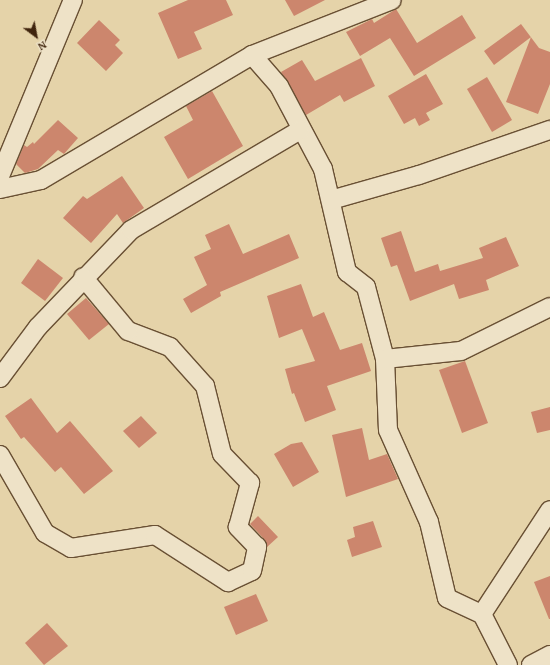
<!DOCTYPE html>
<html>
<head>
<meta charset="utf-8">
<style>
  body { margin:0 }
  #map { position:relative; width:550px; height:665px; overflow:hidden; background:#e5d3a9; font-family:"Gentium Book Plus",serif }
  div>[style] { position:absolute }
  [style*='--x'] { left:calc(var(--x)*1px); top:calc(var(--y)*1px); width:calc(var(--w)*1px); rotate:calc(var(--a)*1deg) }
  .building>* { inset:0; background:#cc866d }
  .roads { filter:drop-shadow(1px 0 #695034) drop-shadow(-1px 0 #695034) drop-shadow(0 1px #695034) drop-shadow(0 -1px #695034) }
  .minor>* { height:18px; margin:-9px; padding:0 9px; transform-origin:9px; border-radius:9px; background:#eee2c7 }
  span { translate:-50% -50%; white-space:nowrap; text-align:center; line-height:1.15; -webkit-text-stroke:3px #eee2c7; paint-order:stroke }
  .north { position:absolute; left:16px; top:16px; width:40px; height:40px; -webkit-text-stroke:3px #eee2c7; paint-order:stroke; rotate:148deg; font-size:11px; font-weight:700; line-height:16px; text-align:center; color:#40240d }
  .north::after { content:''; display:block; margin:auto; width:14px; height:18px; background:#40240d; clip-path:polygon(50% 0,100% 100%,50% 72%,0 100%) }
</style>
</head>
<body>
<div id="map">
  <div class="building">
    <div style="clip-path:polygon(188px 0,226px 0,233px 15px,194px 32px,202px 49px,178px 59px,158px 13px)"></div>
    <div style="clip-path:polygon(285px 0,325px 0,294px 16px)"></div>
    <div style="clip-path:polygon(396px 9px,417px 43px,462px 15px,476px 38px,414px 76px,390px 38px,360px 56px,346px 32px,372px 19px,374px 23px)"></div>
    <div style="clip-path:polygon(99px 20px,120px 40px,115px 45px,123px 53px,106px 71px,77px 43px)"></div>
    <div style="clip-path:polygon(521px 24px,539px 48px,550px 52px,550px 84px,538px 114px,506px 102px,531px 37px,494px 65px,484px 51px)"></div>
    <div style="clip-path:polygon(361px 58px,375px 86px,344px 102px,340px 95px,306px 115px,281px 72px,302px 60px,315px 81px)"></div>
    <div style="clip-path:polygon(426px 74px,443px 104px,426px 113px,430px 120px,419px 126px,415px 118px,404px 124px,388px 96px)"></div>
    <div style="clip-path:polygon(487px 77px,512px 120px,492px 132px,467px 89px)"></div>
    <div style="clip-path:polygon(212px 91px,243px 146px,188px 179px,164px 137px,193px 120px,186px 106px)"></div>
    <div style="clip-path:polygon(58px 120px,78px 138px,64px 154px,58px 150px,38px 169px,25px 173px,16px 164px,24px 145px,27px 147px,33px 142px,34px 144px)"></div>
    <div style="clip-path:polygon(122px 176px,144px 208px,123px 223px,117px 214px,91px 243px,63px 218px,83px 196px,87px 199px)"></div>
    <div style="clip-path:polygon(229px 224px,243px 254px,289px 234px,299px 258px,220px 292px,221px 296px,191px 313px,183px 299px,207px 285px,194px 257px,211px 249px,205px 235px)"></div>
    <div style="clip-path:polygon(401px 231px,415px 272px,438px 264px,440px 271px,483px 258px,479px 248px,506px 237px,519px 266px,486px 280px,489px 290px,459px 299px,454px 284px,410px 301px,397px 265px,391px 267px,381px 238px)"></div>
    <div style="clip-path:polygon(38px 259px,63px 278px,45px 301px,21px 283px)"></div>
    <div style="clip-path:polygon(301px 284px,313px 317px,324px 312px,340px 350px,362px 343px,371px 371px,327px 386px,336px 410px,305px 422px,294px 393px,292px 394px,285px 369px,315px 361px,302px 329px,279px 338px,267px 296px)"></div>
    <div style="clip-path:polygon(86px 298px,109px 324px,89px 340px,67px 314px)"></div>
    <div style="clip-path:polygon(465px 361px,488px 423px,462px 433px,439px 370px)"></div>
    <div style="clip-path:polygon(31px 398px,57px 433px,70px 421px,113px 471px,84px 494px,61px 467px,55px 472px,24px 437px,21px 439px,5px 416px)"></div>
    <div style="clip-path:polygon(550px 407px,550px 430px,537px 433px,531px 412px)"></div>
    <div style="clip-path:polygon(141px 416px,157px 433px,139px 448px,123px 431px)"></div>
    <div style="clip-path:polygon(362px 428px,369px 460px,387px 454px,398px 479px,346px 497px,332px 435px)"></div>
    <div style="clip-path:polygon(302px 442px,319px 472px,293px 487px,274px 454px,291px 444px)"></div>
    <div style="clip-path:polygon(258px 516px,278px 537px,267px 547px,265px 540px,250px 524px)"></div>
    <div style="clip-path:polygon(373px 521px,382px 547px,352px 557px,347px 540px,355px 537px,353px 527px)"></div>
    <div style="clip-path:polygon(550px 576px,550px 619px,549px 619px,534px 582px)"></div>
    <div style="clip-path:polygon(256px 594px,268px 621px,236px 635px,224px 607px)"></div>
    <div style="clip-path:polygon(47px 623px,68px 646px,44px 665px,25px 643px)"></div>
  </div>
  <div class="roads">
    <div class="minor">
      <div style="--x:252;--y:55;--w:41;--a:48.9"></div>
      <div style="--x:279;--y:86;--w:94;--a:62.1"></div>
      <div style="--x:323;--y:169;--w:106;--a:76.9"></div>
      <div style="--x:347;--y:272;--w:24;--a:38"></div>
      <div style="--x:366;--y:287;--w:74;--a:75.2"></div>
      <div style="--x:385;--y:359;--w:71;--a:87.6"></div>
      <div style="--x:388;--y:430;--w:101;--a:66"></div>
      <div style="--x:429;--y:522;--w:78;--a:76.7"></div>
      <div style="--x:447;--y:598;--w:38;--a:25"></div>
      <div style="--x:0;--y:176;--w:191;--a:-67.5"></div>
      <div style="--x:0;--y:189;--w:42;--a:-12.4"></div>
      <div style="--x:41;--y:180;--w:245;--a:-30.6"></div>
      <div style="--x:252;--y:55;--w:150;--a:-21.4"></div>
      <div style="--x:331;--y:200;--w:91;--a:-15.9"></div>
      <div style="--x:419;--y:175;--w:139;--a:-19"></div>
      <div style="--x:385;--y:359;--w:76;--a:-6"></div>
      <div style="--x:461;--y:351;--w:99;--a:-26.3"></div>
      <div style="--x:0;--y:378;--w:64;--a:-53.3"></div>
      <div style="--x:38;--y:327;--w:134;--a:-46.2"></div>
      <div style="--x:131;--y:230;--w:196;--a:-30.6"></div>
      <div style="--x:0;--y:455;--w:90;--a:60"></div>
      <div style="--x:45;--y:533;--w:30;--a:30"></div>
      <div style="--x:71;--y:548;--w:85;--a:-8.8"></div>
      <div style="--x:155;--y:535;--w:87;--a:32.8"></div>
      <div style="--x:228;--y:582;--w:26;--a:-25"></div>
      <div style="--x:252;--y:571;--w:25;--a:-78"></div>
      <div style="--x:257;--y:547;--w:28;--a:-134"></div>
      <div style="--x:238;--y:527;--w:46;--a:-74.7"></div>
      <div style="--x:250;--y:483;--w:40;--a:-134"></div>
      <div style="--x:222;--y:454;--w:70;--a:-104"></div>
      <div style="--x:205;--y:386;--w:52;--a:-131.9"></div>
      <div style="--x:170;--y:347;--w:45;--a:-159.1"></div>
      <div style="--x:128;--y:331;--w:70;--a:-129.8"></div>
      <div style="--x:508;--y:665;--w:57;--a:-117"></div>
      <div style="--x:482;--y:614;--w:124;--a:-56.8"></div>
      <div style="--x:531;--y:665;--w:21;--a:-28"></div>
    </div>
  </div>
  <div class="north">N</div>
</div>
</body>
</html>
